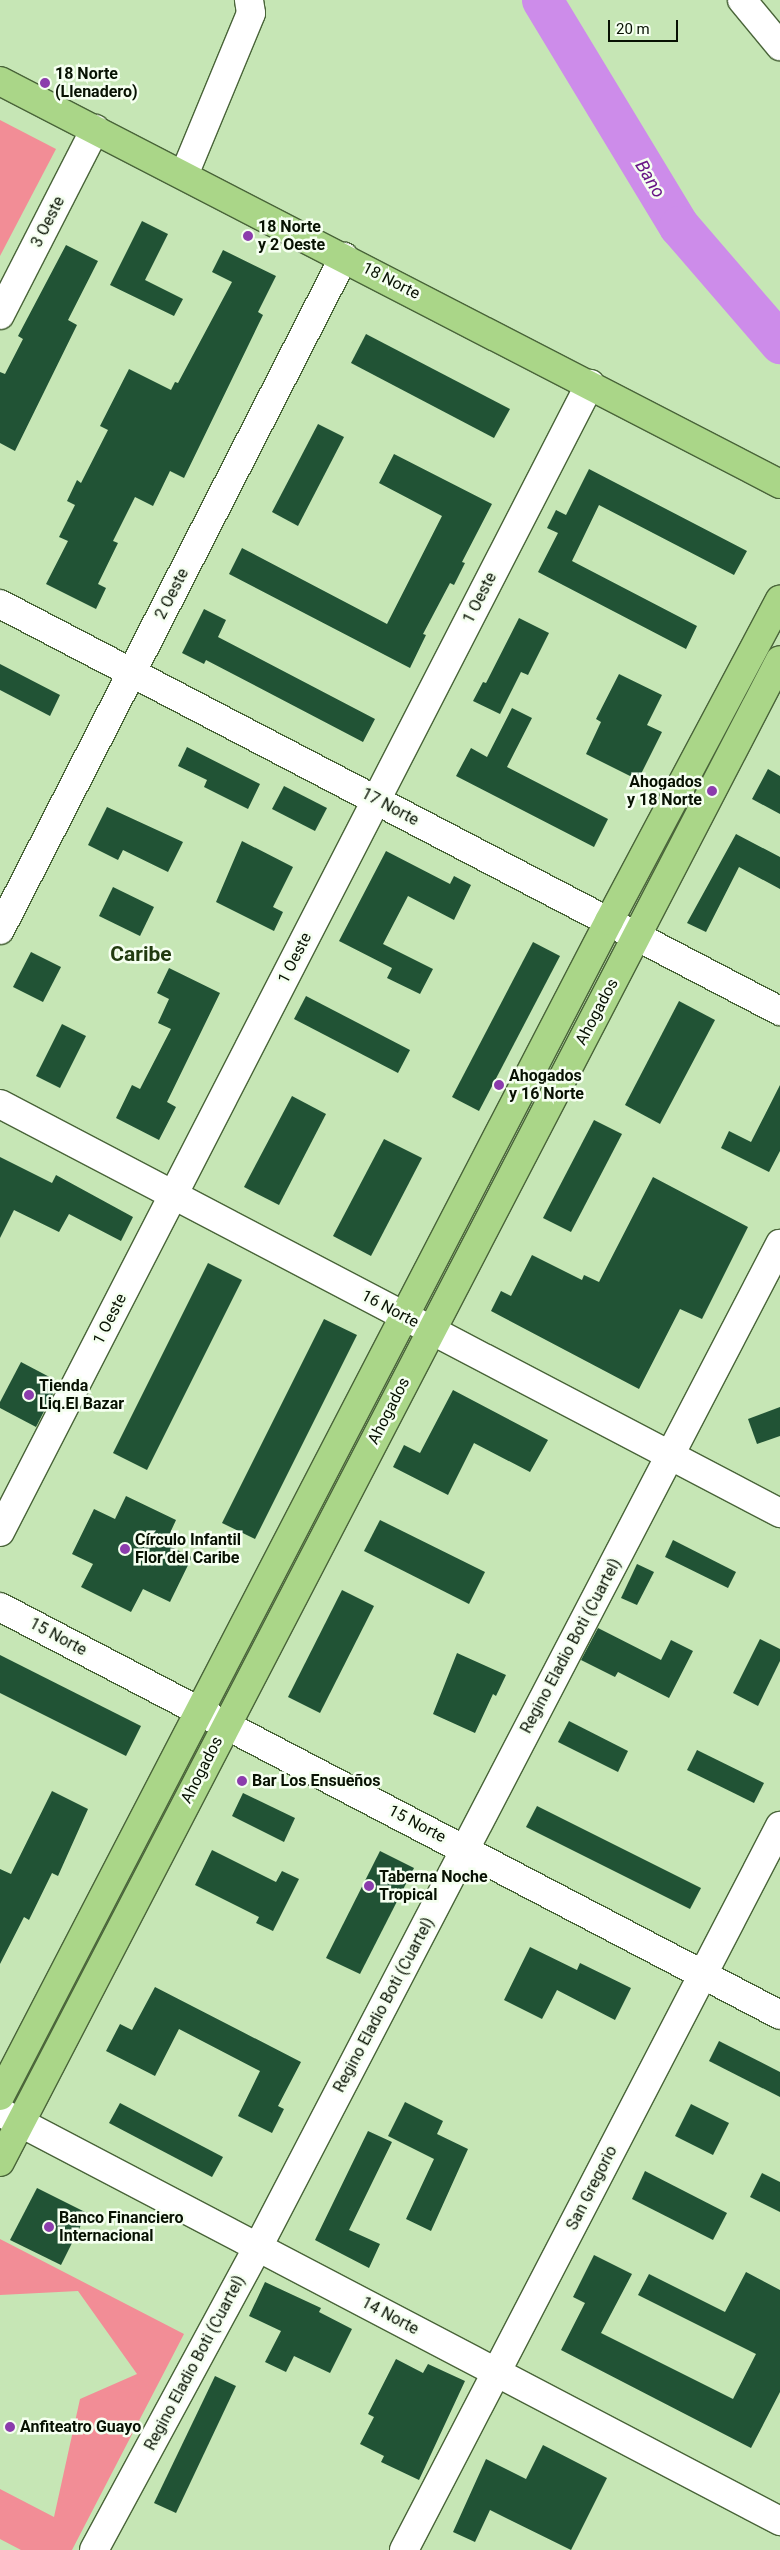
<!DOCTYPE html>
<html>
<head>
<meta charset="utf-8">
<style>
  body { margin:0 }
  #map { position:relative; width:780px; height:2550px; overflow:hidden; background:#c6e6b5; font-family:Roboto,sans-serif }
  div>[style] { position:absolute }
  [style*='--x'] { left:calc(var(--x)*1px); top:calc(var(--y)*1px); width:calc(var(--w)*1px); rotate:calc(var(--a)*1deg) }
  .green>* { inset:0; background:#f28d96 }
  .river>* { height:41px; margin:-20.5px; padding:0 20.5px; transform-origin:20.5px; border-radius:20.5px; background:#cd8cea }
  .building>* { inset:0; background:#215335 }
  .roads { filter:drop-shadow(1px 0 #496439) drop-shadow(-1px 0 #496439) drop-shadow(0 1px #496439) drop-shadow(0 -1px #496439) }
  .minor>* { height:28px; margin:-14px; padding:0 14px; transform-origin:14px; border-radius:14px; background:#fff }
  .major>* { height:28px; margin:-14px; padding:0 14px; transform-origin:14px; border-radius:14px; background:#aad688 }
  .dots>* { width:14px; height:14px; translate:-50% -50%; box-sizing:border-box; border:2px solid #f5fff0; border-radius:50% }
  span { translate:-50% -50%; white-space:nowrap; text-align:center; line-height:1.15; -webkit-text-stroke:5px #f5fff0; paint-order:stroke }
  .poi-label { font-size:16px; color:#071102; font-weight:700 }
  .left { translate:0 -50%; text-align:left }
  .right { translate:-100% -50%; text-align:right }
  .street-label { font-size:16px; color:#071102 }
  .water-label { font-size:18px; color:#681586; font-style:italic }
  .district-label { font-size:21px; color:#223b10; font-weight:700 }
  .scale { position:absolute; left:608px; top:20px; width:70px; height:22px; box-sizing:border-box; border:2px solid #071102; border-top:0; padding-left:6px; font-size:15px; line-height:18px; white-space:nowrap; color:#071102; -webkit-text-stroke:4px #f5fff0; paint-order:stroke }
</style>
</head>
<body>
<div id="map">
  <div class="green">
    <div style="clip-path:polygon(0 120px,56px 149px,0 256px)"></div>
    <div style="clip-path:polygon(0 2239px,184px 2334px,72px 2550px,21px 2550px,0 2539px,0 2489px,54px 2517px,80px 2399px,137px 2374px,78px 2291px,0 2295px)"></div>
  </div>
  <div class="river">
    <div style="--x:542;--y:0;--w:264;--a:58.8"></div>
    <div style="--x:679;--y:226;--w:155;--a:49.2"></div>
  </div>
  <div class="building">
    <div style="clip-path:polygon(142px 221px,168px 234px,145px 280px,183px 299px,174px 316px,110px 285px)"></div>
    <div style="clip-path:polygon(66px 245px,98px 261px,68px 320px,77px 325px,15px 451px,0 443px,0 372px,5px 374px,23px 339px,18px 336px)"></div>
    <div style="clip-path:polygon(223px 250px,276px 276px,258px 312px,263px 315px,184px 478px,170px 471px,153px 506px,135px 497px,113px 541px,118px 543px,98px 584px,106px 588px,96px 609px,46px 584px,68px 541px,59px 537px,75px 505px,67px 501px,77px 480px,81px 483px,108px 430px,100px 426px,129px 369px,171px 390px,175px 382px,178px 383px,232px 282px,212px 272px)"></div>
    <div style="clip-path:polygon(366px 334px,510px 409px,494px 438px,351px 363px)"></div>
    <div style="clip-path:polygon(318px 424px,344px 437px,298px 526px,272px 512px)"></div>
    <div style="clip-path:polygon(394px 454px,492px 504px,462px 562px,465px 563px,454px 585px,450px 583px,423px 634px,426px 635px,410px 668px,229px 574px,242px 548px,387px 624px,442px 516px,379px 483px)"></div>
    <div style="clip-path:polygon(589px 469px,747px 551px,734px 575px,599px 505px,572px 561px,697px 626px,686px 649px,538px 572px,558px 533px,547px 528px,556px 510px,566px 515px)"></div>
    <div style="clip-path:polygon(204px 609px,226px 620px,218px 637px,375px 719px,363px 742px,206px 660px,204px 664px,182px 653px)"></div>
    <div style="clip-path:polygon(519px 618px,549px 633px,528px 675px,521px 672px,500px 714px,473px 701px,483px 682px,486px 683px)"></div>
    <div style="clip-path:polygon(0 664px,60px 695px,50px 716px,0 690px)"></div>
    <div style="clip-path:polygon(619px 674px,662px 695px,647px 725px,662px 732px,638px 780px,586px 754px,601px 722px,596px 719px)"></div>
    <div style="clip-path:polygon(512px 708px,532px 718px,507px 767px,608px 819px,594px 847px,456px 776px,471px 748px,487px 757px)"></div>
    <div style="clip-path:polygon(187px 747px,260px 784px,248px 809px,204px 787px,207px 780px,178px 766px)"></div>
    <div style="clip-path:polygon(768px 769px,780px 776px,780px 814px,752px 799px)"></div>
    <div style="clip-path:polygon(284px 786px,327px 808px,315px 831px,272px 809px)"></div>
    <div style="clip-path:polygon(107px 807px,183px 842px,168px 872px,123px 850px,118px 860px,88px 845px)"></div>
    <div style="clip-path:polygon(736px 834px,780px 857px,780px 889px,739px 867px,706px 932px,687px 923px)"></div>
    <div style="clip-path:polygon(242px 841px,293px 867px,273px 907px,283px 912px,274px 931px,216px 902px)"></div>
    <div style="clip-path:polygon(386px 851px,450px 884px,454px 876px,471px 885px,454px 920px,408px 896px,383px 944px,433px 969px,420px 994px,387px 978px,392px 968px,339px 941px)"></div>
    <div style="clip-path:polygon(113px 887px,154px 907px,140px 936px,99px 916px)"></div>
    <div style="clip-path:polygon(533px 942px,560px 956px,479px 1111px,452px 1097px)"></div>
    <div style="clip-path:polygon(31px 952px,61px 967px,43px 1002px,13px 987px)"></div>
    <div style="clip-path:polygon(169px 968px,220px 993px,167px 1102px,176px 1107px,159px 1140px,116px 1118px,132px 1085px,140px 1089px,171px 1029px,158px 1023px,169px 999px,157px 993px)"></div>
    <div style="clip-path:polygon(306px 996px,410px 1050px,398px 1073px,294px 1019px)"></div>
    <div style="clip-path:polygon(679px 1001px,715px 1020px,660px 1124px,625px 1105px)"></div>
    <div style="clip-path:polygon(62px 1024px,86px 1036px,60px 1088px,36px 1076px)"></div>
    <div style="clip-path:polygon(780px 1085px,780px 1151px,769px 1172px,721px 1148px,729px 1131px,751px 1142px)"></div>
    <div style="clip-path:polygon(292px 1096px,326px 1114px,279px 1205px,244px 1187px)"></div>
    <div style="clip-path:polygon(594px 1120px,622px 1134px,571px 1232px,543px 1218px)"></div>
    <div style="clip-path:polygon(384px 1139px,422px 1158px,371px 1256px,333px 1236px)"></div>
    <div style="clip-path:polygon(0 1157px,52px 1183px,56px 1175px,133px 1217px,121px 1241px,69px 1214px,59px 1232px,14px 1210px,0 1238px)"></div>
    <div style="clip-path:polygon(653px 1177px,748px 1227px,702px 1319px,680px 1309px,639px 1389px,491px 1311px,501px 1291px,511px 1296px,532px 1255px,582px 1280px,584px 1275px,599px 1282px)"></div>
    <div style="clip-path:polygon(208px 1263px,242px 1280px,147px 1470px,113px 1453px)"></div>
    <div style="clip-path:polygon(324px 1319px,357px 1335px,255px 1539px,222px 1523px)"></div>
    <div style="clip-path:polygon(21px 1362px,59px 1382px,36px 1427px,0 1408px,0 1402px)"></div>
    <div style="clip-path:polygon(453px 1390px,548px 1440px,530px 1472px,474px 1443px,448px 1495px,393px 1467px,404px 1445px,420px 1453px)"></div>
    <div style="clip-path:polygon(780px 1407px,780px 1436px,757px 1444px,748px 1419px)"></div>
    <div style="clip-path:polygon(126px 1496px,176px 1520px,165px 1544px,192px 1557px,170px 1602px,143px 1589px,131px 1612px,81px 1587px,93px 1564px,72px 1554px,94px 1509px,115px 1519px)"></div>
    <div style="clip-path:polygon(380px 1520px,485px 1572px,469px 1604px,364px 1551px)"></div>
    <div style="clip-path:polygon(673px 1540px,736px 1572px,728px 1588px,665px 1557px)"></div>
    <div style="clip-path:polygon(637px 1564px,654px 1572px,637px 1605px,621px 1598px)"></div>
    <div style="clip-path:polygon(342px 1590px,374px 1606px,320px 1713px,288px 1697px)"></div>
    <div style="clip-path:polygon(598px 1628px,661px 1660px,671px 1640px,693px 1651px,669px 1698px,618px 1672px,615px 1677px,581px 1660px)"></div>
    <div style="clip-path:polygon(760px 1639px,780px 1649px,780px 1661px,758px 1706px,733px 1693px)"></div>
    <div style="clip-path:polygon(457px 1653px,506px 1675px,496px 1696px,493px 1694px,475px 1733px,433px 1714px)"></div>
    <div style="clip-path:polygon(0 1655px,141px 1726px,126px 1756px,0 1693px)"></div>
    <div style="clip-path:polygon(569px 1721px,628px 1751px,618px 1772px,558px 1742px)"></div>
    <div style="clip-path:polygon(697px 1750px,764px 1783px,754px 1803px,687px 1770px)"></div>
    <div style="clip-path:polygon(52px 1791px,88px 1809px,58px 1876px,52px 1873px,29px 1920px,24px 1917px,0 1964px,0 1869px,11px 1874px)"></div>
    <div style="clip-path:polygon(243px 1793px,295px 1818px,284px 1842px,232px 1816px)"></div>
    <div style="clip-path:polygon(537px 1806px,701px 1888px,690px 1909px,526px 1827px)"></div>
    <div style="clip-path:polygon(212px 1850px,276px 1882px,282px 1871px,299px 1879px,273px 1931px,256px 1923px,259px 1917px,195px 1885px)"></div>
    <div style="clip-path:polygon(380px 1851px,414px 1868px,360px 1974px,326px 1958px)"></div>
    <div style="clip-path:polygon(530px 1947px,577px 1970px,580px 1963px,631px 1988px,615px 2020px,557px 1990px,542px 2019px,504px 2000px)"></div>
    <div style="clip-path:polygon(155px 1987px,301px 2062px,278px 2106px,284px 2109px,272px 2133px,238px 2116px,260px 2071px,179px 2029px,155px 2076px,106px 2051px,120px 2024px,132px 2030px)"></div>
    <div style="clip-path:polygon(719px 2041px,780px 2072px,780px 2097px,709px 2061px)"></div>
    <div style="clip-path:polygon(405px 2102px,443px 2121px,437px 2134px,468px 2149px,431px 2231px,406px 2219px,434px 2159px,388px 2136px)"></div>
    <div style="clip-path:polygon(120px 2103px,223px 2157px,212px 2177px,109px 2123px)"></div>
    <div style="clip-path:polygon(691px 2104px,729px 2123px,713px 2155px,675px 2136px)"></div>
    <div style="clip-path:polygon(368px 2131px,392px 2142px,349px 2230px,380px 2244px,369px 2268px,315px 2240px)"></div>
    <div style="clip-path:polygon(645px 2171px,727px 2213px,713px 2240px,632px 2199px)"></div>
    <div style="clip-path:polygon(762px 2173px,780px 2182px,780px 2212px,750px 2197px)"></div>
    <div style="clip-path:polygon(37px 2188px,87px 2213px,61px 2265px,10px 2240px)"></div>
    <div style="clip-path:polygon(594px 2255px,632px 2274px,601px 2333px,733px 2399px,756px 2354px,638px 2295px,649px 2274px,725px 2312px,746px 2272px,780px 2290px,780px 2392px,751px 2448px,561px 2350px,585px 2303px,573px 2297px)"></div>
    <div style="clip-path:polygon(265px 2282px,321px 2308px,319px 2312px,352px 2329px,330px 2373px,294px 2356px,286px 2372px,265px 2362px,281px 2331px,249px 2316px)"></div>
    <div style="clip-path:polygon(396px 2359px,423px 2373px,428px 2364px,465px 2381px,419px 2480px,381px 2462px,384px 2456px,360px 2444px,374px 2417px,368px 2414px)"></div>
    <div style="clip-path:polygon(215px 2376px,236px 2386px,176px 2513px,154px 2503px)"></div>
    <div style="clip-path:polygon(543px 2445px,607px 2478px,571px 2550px,490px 2510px,475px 2542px,453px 2532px,486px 2459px,526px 2479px)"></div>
  </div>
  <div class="roads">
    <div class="minor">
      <div style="--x:742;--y:0;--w:60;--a:50.4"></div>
      <div style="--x:184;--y:175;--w:175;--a:-67.5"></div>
      <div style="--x:251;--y:13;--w:13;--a:-99"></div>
      <div style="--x:0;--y:315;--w:209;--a:-62.9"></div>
      <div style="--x:0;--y:604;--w:880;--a:27.56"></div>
      <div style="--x:0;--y:930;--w:756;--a:-62.93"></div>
      <div style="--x:0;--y:1104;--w:881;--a:27.67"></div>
      <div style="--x:0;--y:1532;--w:1291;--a:-62.8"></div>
      <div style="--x:0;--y:1607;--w:880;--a:27.61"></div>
      <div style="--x:0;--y:2112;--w:881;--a:27.67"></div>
      <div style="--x:94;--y:2550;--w:345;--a:-61.6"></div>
      <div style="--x:258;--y:2247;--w:1131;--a:-62.51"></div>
      <div style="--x:404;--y:2550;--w:816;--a:-62.56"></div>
    </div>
    <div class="major">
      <div style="--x:0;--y:81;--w:878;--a:27.32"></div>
      <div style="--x:0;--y:2096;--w:1323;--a:-62.6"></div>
      <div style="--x:609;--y:921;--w:364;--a:-62"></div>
      <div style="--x:0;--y:2162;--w:1692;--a:-62.56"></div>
    </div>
  </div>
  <div class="dots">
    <div style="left:45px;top:83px;background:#8b3cac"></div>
    <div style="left:248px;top:236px;background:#8b3cac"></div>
    <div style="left:712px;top:791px;background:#8b3cac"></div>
    <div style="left:499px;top:1085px;background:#8b3cac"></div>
    <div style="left:29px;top:1395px;background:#8b3cac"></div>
    <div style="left:125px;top:1549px;background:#8b3cac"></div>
    <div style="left:242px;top:1781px;background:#8b3cac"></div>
    <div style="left:369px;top:1886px;background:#8b3cac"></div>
    <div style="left:49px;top:2227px;background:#8b3cac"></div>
    <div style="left:10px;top:2427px;background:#8b3cac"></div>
  </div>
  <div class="poi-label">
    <span class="left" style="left:55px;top:83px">18 Norte<br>(Llenadero)</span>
    <span class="left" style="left:258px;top:236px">18 Norte<br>y 2 Oeste</span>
    <span class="right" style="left:702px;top:791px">Ahogados<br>y 18 Norte</span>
    <span class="left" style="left:509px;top:1085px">Ahogados<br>y 16 Norte</span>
    <span class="left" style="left:39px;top:1395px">Tienda<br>Liq.El Bazar</span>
    <span class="left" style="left:135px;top:1549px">Círculo Infantil<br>Flor del Caribe</span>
    <span class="left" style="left:252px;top:1781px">Bar Los Ensueños</span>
    <span class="left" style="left:379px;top:1886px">Taberna Noche<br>Tropical</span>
    <span class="left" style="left:59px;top:2227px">Banco Financiero<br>Internacional</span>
    <span class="left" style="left:20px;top:2427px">Anfiteatro Guayo</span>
  </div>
  <div class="street-label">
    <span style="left:48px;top:222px;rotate:-63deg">3 Oeste</span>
    <span style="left:391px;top:281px;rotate:27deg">18 Norte</span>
    <span style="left:172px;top:594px;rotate:-63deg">2 Oeste</span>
    <span style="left:480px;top:598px;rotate:-63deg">1 Oeste</span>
    <span style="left:390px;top:807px;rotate:28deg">17 Norte</span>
    <span style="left:295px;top:958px;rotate:-63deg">1 Oeste</span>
    <span style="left:597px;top:1012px;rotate:-62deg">Ahogados</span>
    <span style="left:390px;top:1309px;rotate:28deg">16 Norte</span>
    <span style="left:110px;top:1319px;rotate:-63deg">1 Oeste</span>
    <span style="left:389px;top:1411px;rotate:-63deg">Ahogados</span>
    <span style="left:58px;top:1637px;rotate:28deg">15 Norte</span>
    <span style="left:571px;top:1646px;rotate:-62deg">Regino Eladio Boti (Cuartel)</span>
    <span style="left:202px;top:1770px;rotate:-63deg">Ahogados</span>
    <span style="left:417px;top:1824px;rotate:28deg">15 Norte</span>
    <span style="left:384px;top:2005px;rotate:-62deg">Regino Eladio Boti (Cuartel)</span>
    <span style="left:592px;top:2188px;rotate:-63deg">San Gregorio</span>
    <span style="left:390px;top:2316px;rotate:28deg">14 Norte</span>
    <span style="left:195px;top:2363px;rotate:-62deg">Regino Eladio Boti (Cuartel)</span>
  </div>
  <div class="water-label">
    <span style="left:650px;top:179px;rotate:59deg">Bano</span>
  </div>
  <div class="district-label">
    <span style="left:141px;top:954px">Caribe</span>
  </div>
  <div class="scale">20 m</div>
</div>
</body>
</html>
